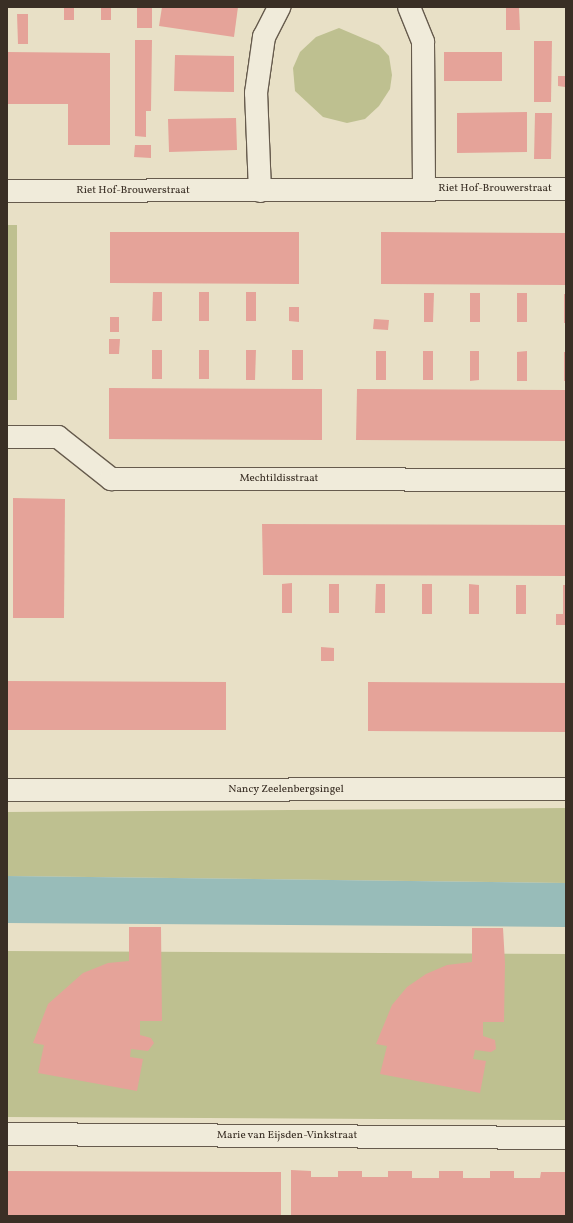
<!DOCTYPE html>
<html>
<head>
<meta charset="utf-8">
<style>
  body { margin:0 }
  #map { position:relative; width:573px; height:1223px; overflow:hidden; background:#e8e0c6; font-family:Vollkorn,serif }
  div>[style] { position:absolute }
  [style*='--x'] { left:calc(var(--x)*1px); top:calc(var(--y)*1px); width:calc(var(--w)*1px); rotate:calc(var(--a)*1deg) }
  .green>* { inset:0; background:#bec090 }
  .water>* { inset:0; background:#98bcb9 }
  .building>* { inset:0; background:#e5a399 }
  .roads { filter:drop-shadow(1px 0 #665b4d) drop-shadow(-1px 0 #665b4d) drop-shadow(0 1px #665b4d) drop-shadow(0 -1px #665b4d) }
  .street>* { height:22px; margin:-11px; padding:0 11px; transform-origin:11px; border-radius:11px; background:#f0ebda }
  .secondary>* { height:22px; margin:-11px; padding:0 11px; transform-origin:11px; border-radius:11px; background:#f0ebda }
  span { translate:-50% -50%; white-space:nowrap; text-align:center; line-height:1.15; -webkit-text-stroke:3px #f0ebda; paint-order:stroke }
  .street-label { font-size:11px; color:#3a2f25 }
  .frame { position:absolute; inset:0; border:8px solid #3a2f25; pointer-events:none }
</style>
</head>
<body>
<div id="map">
  <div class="green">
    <div style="clip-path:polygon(339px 28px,379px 45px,389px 56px,392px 75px,390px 89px,379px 106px,365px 119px,347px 123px,323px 117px,295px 91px,293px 68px,300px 52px,316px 37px)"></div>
    <div style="clip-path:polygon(7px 225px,17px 225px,17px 400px,7px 400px)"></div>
    <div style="clip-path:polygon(566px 808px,566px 883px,7px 876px,7px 812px)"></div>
    <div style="clip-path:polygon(7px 951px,566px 954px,566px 1120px,7px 1117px)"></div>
  </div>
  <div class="water">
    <div style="clip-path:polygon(7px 876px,566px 883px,566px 927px,7px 923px)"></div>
  </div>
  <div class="building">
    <div style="clip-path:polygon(64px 7px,74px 7px,74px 20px,64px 20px)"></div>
    <div style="clip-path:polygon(101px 7px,111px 7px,111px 20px,101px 20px)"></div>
    <div style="clip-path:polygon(137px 7px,152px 7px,152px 28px,137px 28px)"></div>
    <div style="clip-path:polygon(162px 7px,238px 7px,234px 37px,159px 26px)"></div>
    <div style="clip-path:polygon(506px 7px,519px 7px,520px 30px,506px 30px)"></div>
    <div style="clip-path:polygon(17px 14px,28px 14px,28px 44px,18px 44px)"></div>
    <div style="clip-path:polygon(135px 40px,152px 40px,151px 111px,146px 111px,146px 137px,135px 136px)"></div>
    <div style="clip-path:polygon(534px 41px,552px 41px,551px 102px,534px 102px)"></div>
    <div style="clip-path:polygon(7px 52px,110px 53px,110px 145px,68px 145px,68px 104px,7px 104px)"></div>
    <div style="clip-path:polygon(444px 52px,502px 52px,502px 81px,444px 81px)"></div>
    <div style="clip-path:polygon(175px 55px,234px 56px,234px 92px,174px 91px)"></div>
    <div style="clip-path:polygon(558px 76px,565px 76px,565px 87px,558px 86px)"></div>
    <div style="clip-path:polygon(527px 112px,527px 152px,457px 153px,457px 113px)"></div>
    <div style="clip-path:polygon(535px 113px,552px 113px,551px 159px,534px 159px)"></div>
    <div style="clip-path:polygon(236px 118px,237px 150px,169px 152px,168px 119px)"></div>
    <div style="clip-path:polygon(135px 145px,151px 145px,151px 158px,134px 157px)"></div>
    <div style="clip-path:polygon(110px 232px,299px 232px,299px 284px,110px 283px)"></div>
    <div style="clip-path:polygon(381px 232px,566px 233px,566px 285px,381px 284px)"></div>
    <div style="clip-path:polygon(153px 292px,162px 292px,162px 321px,152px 321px)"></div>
    <div style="clip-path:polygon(199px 292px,209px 292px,209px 321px,199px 321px)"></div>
    <div style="clip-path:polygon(246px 292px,256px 292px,256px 321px,246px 321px)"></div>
    <div style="clip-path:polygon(424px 293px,434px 293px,433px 322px,424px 322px)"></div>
    <div style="clip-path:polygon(470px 293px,480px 293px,480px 322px,470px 322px)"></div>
    <div style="clip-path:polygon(517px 293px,527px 293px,527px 322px,517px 322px)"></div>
    <div style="clip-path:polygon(564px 294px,566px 294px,566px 323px,564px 323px)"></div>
    <div style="clip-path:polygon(289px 307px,299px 307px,299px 322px,289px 321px)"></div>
    <div style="clip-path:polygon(110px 317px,119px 317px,119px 332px,110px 332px)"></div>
    <div style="clip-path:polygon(374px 319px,389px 320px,388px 330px,373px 329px)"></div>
    <div style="clip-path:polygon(109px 339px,120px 339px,119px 354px,109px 354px)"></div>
    <div style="clip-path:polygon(152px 350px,162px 350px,162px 379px,152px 379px)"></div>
    <div style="clip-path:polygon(199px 350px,209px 350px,209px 379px,199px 379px)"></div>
    <div style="clip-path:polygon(246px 350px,256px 350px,255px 380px,246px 380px)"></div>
    <div style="clip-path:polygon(292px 350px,303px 350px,303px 380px,292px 380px)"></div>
    <div style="clip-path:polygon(376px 351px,386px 351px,386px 380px,376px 380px)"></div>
    <div style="clip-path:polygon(423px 351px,433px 351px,433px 380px,423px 380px)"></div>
    <div style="clip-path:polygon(470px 351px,479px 351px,479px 380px,470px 381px)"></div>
    <div style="clip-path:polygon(527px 351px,527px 381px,517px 381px,517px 352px)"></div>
    <div style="clip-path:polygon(564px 352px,566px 352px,566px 381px,564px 381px)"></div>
    <div style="clip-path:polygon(109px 388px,322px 389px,322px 440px,109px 439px)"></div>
    <div style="clip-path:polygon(357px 389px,566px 390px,566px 441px,356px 440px)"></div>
    <div style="clip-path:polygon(13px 498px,65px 499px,64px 618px,13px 618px)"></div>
    <div style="clip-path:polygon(262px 524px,566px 525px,566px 576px,263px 575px)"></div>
    <div style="clip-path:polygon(292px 583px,292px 613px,282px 613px,282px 584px)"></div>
    <div style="clip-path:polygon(329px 584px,339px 584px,339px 613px,329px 613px)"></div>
    <div style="clip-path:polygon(376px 584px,385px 584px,385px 613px,375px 613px)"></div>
    <div style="clip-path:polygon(422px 584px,432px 584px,432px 614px,422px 614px)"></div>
    <div style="clip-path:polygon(469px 584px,479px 585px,479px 614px,469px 614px)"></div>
    <div style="clip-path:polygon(516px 585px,526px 585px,526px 614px,516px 614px)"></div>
    <div style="clip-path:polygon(563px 585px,566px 585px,566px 625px,556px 625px,556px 614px,563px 614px)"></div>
    <div style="clip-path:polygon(321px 647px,334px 648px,334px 661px,321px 661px)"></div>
    <div style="clip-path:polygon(7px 681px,226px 682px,226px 730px,7px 730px)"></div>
    <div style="clip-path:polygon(368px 682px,566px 683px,566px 732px,368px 731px)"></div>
    <div style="clip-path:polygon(129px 927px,161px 927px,162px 1021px,140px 1021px,140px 1035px,151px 1038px,154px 1043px,148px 1051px,131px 1049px,130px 1057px,143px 1059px,137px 1091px,38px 1073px,44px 1045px,33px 1043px,48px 1004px,83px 973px,108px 963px,129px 961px)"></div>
    <div style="clip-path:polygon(472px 928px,503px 928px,505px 963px,504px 1022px,483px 1022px,483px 1036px,495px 1040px,496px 1049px,491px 1052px,475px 1050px,473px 1059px,486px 1061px,480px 1093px,380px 1074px,387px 1046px,376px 1044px,392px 1005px,407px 987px,426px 974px,447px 965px,472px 962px)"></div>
    <div style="clip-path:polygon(291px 1170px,311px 1171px,311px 1177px,338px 1177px,338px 1171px,362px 1171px,362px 1177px,388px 1177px,388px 1171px,412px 1171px,412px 1178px,439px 1178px,439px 1171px,463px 1171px,463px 1178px,490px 1178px,490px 1171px,514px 1171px,514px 1178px,540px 1178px,541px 1172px,565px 1172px,566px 1216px,291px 1216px)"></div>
    <div style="clip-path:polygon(7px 1171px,281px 1172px,281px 1216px,7px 1216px)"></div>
  </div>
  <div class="roads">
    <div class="street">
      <div style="--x:409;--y:7;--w:38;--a:68"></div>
      <div style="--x:423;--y:42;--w:147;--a:89.6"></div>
      <div style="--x:7;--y:191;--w:559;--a:-0.2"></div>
      <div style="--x:260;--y:191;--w:98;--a:-92.3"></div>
      <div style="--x:256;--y:93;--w:57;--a:-81.9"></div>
      <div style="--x:264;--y:37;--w:34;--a:-63"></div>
      <div style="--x:7;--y:437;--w:51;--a:0"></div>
      <div style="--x:58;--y:437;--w:68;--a:38.4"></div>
      <div style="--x:111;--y:479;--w:455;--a:0.1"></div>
      <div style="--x:7;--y:1134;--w:559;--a:0.41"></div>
    </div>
    <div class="secondary">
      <div style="--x:7;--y:790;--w:559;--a:-0.1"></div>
    </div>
  </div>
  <div class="street-label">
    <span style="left:495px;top:189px">Riet Hof-Brouwerstraat</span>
    <span style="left:133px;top:191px">Riet Hof-Brouwerstraat</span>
    <span style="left:279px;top:479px">Mechtildisstraat</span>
    <span style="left:286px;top:790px">Nancy Zeelenbergsingel</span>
    <span style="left:287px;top:1136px">Marie van Eijsden-Vinkstraat</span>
  </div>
  <div class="frame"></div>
</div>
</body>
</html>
